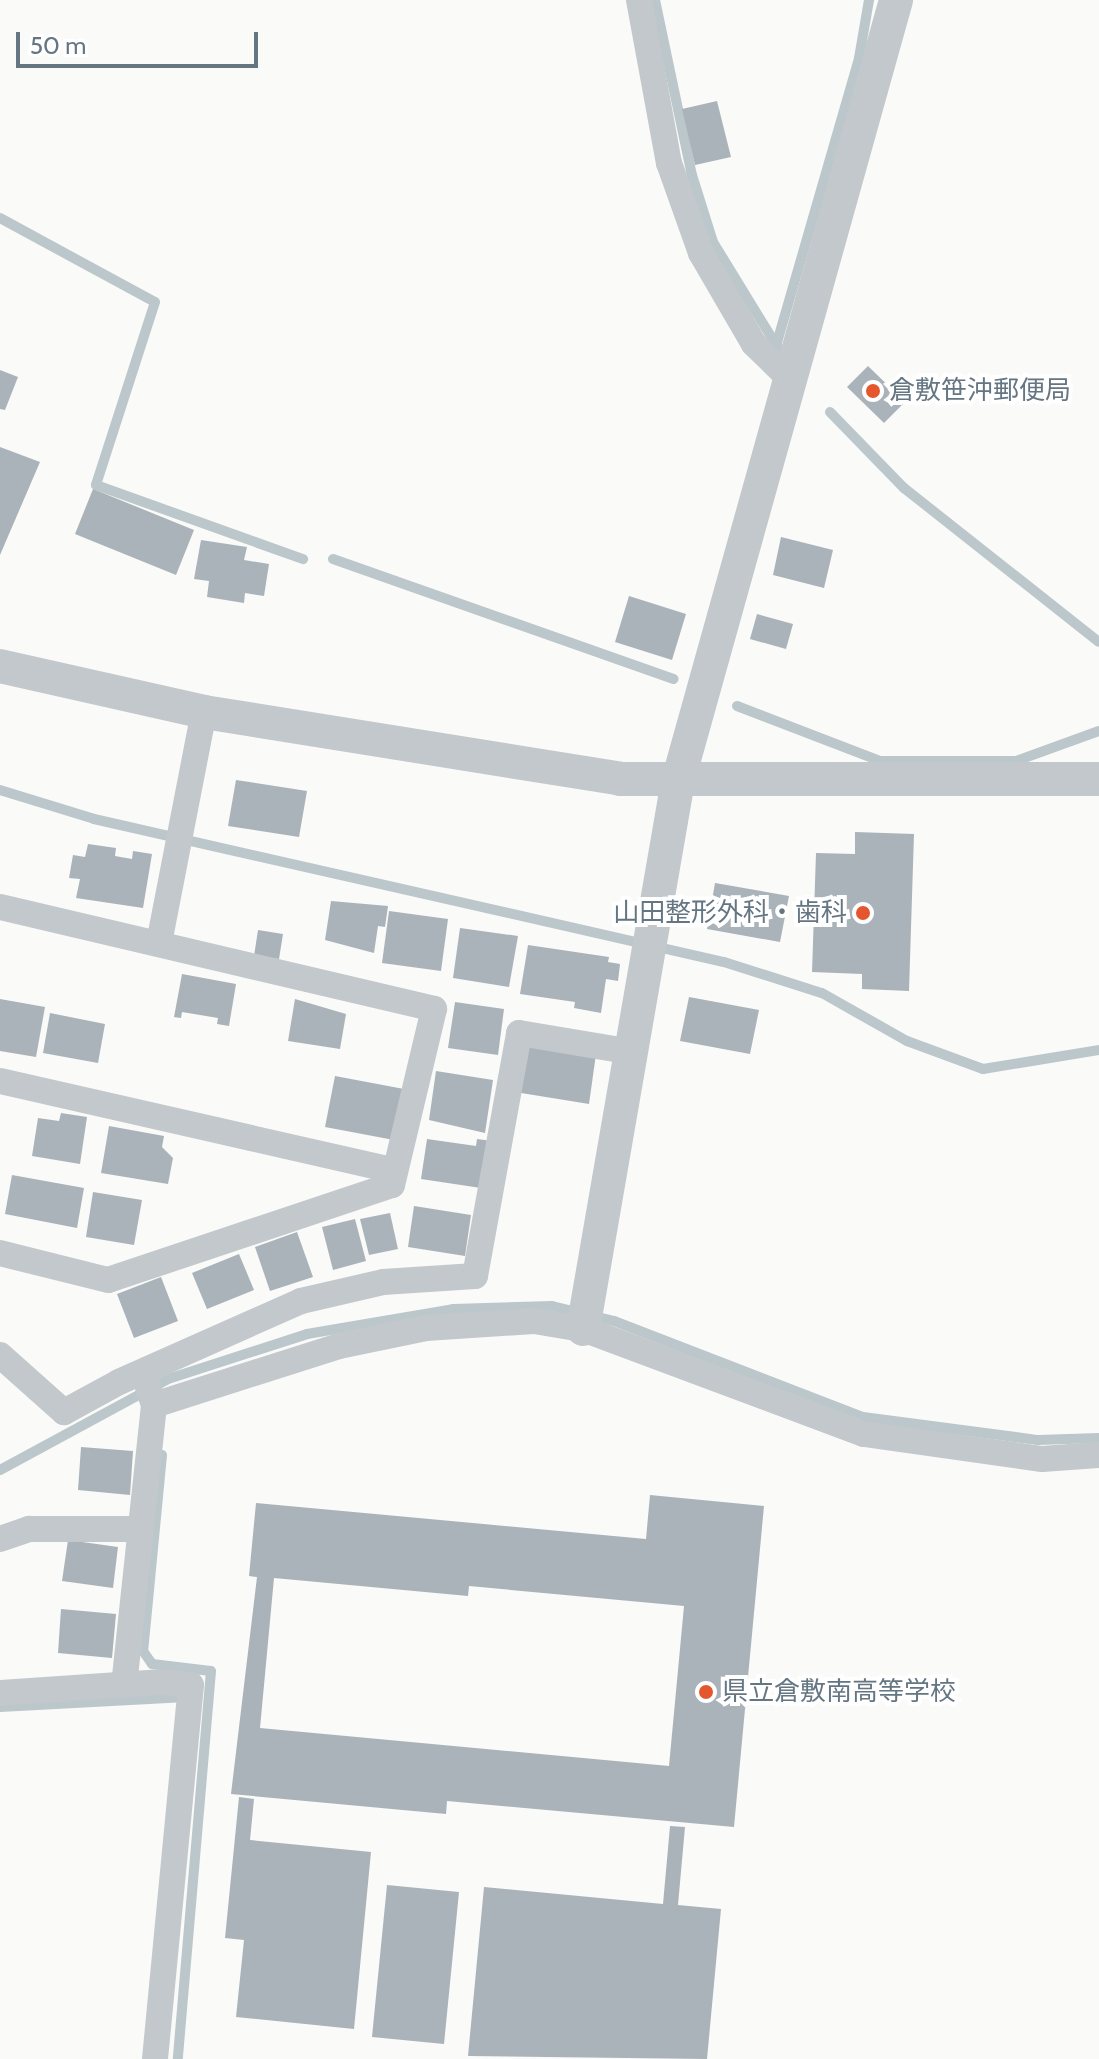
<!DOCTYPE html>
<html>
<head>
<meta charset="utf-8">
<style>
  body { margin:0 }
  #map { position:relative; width:1099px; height:2059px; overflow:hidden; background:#fafaf8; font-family:Cabin,"Noto Sans JP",sans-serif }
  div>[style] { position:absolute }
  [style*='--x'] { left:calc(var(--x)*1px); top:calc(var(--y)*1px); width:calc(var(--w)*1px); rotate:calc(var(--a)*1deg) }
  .stream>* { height:10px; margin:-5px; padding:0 5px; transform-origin:5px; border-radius:5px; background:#bbc7cb }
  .building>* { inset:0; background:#aab3b9 }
  .minor>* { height:26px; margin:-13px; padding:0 13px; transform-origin:13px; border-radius:13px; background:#c3c8cc }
  .tertiary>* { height:34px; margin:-17px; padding:0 17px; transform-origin:17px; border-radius:17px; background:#c3c8cc }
  .dots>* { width:22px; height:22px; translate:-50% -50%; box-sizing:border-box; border:4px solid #fff; border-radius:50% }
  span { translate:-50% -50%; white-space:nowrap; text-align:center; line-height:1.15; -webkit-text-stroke:8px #fff; paint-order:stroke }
  .poi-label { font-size:26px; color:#657683 }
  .left { translate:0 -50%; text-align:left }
  .right { translate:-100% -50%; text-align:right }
  .scale { position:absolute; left:16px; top:32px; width:242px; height:36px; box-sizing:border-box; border:4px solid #657683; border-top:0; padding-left:10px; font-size:24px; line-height:28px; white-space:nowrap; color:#657683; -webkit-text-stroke:6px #fff; paint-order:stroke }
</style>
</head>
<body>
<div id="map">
  <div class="stream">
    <div style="--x:655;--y:0;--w:179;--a:78.1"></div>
    <div style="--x:692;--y:175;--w:70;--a:72.6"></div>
    <div style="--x:713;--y:242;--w:124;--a:58.5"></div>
    <div style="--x:0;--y:218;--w:176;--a:28.5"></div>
    <div style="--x:155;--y:302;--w:192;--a:107.9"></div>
    <div style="--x:96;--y:485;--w:220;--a:19.7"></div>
    <div style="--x:776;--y:346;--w:300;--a:-73.9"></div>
    <div style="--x:859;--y:58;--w:59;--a:-80.2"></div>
    <div style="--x:830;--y:412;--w:106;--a:45.8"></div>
    <div style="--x:904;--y:488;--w:248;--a:38.3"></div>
    <div style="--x:333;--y:559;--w:361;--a:19.4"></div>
    <div style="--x:737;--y:706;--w:153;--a:21"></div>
    <div style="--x:880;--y:761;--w:136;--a:0"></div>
    <div style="--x:1016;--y:761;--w:88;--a:-19.9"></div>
    <div style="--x:0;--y:790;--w:98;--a:17.1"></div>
    <div style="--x:94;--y:819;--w:646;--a:12.79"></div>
    <div style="--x:724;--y:962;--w:103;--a:17.6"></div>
    <div style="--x:822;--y:993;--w:98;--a:29.5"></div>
    <div style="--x:907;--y:1041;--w:81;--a:20.2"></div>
    <div style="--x:983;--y:1069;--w:118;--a:-9.3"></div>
    <div style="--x:162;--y:1455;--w:197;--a:95.5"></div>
    <div style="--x:143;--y:1651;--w:16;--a:55"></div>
    <div style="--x:152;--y:1664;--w:59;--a:6.8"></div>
    <div style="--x:211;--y:1671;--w:389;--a:94.9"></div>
    <div style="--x:0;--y:1470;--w:191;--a:-28.4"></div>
    <div style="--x:168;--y:1379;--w:146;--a:-17.9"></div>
    <div style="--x:307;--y:1334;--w:148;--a:-9.7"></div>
    <div style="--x:453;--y:1309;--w:99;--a:-1.7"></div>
    <div style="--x:552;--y:1306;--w:64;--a:13.6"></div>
    <div style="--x:614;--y:1321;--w:267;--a:21.1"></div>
    <div style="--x:863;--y:1417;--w:177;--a:7.5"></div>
    <div style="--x:1038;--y:1440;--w:61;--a:-1.9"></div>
    <div style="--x:0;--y:1707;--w:182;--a:-3.1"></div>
  </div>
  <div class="building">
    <div style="clip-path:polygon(717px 101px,731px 157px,695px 165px,682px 109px)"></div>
    <div style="clip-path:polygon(868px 366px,905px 402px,884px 423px,847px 387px)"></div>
    <div style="clip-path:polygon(0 370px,18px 377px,5px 410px,0 409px)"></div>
    <div style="clip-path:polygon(0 447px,40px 462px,0 555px)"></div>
    <div style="clip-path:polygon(93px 489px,194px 530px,176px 575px,75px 534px)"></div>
    <div style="clip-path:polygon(781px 537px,833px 550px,824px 588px,773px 575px)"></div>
    <div style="clip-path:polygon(201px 540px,247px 547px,244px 560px,269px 564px,264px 596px,245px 593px,244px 603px,207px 597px,209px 581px,194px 579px)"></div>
    <div style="clip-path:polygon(629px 596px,686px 614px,672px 660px,615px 642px)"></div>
    <div style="clip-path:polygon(757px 614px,793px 624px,786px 649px,750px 639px)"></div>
    <div style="clip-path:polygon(236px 780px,307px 791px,299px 837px,228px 826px)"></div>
    <div style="clip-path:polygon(855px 832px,914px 834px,909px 991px,862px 989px,862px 974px,812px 972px,816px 853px,855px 854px)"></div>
    <div style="clip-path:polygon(88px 844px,116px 848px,115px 856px,132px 859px,133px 851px,152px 854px,143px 908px,76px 898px,80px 879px,69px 878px,73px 855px,85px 857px)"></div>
    <div style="clip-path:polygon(715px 883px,789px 896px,780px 942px,707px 929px)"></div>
    <div style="clip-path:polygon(331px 901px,388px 906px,385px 927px,378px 926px,374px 953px,325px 940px)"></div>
    <div style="clip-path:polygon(389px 911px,448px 919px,441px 971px,382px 963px)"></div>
    <div style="clip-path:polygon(460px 928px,518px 936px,509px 987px,453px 978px)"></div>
    <div style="clip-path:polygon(258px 930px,283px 934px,279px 959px,254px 956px)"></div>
    <div style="clip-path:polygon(528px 945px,609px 957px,608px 962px,620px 964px,618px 981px,606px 979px,601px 1013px,574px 1008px,575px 1002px,520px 994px)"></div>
    <div style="clip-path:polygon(182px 974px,236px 984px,229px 1026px,217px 1024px,218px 1018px,182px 1012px,181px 1018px,174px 1017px)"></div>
    <div style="clip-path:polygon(689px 997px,759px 1010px,750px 1054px,680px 1041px)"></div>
    <div style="clip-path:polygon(0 999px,45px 1007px,36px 1057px,0 1051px)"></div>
    <div style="clip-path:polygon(295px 999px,346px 1014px,340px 1049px,288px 1041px)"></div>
    <div style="clip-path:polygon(455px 1002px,504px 1009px,498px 1055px,448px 1048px)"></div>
    <div style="clip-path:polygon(50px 1013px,105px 1024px,98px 1063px,43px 1053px)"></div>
    <div style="clip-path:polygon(523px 1042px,596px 1054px,589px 1104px,515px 1092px)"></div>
    <div style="clip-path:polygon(436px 1071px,493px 1080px,485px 1133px,429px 1120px)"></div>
    <div style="clip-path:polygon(335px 1076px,404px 1089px,394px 1140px,325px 1127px)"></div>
    <div style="clip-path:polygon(61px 1113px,87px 1117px,80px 1164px,32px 1156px,38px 1118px,59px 1121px)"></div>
    <div style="clip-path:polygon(109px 1126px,164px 1136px,162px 1147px,173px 1158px,168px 1184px,101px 1173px)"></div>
    <div style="clip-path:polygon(427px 1139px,476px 1146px,477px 1139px,492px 1141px,481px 1188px,421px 1179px)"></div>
    <div style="clip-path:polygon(12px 1175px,84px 1188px,77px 1228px,5px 1214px)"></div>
    <div style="clip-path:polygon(93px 1192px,142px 1200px,134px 1245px,86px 1237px)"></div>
    <div style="clip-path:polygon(414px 1206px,471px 1215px,465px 1256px,408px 1247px)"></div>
    <div style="clip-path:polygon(390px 1213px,398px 1249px,369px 1255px,360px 1219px)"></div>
    <div style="clip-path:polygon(355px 1219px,366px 1261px,333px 1270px,322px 1227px)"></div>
    <div style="clip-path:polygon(297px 1232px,313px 1277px,270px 1291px,255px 1247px)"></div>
    <div style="clip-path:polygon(239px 1254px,254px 1290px,207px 1309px,192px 1273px)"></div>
    <div style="clip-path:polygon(161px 1277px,178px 1321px,134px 1338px,117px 1294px)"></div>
    <div style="clip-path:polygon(81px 1447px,133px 1451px,130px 1495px,78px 1490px)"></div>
    <div style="clip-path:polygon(evenodd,650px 1495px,764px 1506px,734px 1827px,447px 1801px,446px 1814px,231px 1794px,257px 1577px,249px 1576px,256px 1503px,646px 1539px,650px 1495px,274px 1578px,468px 1596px,469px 1586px,684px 1606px,669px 1766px,260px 1728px,274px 1578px)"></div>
    <div style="clip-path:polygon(68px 1540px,118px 1547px,113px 1588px,62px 1581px)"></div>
    <div style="clip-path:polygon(61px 1609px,116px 1614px,112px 1658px,58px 1653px)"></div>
    <div style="clip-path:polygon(239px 1797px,254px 1799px,250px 1840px,371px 1852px,354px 2029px,236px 2017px,244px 1940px,225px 1938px)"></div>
    <div style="clip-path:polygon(670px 1826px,685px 1827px,678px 1905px,721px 1909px,707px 2059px,468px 2056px,484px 1887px,663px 1904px)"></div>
    <div style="clip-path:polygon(387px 1885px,459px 1892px,444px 2044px,372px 2037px)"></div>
  </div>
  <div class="minor">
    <div style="--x:639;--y:0;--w:166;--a:79.6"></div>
    <div style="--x:669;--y:163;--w:96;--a:70.4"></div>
    <div style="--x:701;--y:253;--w:105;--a:59.8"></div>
    <div style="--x:754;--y:344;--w:52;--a:44.2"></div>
    <div style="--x:0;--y:907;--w:446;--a:13.2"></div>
    <div style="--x:434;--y:1009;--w:181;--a:103.4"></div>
    <div style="--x:392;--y:1185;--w:299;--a:161.5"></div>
    <div style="--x:108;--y:1280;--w:111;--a:-166"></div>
    <div style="--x:159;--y:943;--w:235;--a:-79"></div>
    <div style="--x:0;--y:1081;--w:405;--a:12.8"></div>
    <div style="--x:0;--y:1355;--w:86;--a:41.7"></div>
    <div style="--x:64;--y:1412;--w:63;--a:-28.6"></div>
    <div style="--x:119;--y:1382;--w:199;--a:-24"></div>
    <div style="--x:301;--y:1301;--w:84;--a:-13"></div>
    <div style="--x:383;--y:1282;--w:92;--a:-3.7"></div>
    <div style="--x:475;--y:1276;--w:247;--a:-79.7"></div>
    <div style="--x:519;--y:1033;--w:115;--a:9.5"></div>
    <div style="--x:154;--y:1405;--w:194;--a:-17.7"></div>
    <div style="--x:339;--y:1346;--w:89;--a:-11.7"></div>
    <div style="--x:426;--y:1328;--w:108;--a:-3.7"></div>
    <div style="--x:534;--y:1321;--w:50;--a:9.3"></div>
    <div style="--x:583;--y:1329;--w:300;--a:20.5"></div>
    <div style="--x:864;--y:1434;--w:180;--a:8"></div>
    <div style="--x:1042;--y:1459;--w:57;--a:-4"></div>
    <div style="--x:0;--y:1539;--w:31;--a:-19"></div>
    <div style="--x:29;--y:1529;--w:112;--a:0"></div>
    <div style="--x:124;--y:1686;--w:283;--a:-83.9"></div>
    <div style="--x:154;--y:1405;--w:18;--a:-109"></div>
    <div style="--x:0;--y:1693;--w:163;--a:-3.9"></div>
    <div style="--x:163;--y:1682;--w:28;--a:6"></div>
    <div style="--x:191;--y:1685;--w:376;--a:95.5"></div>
  </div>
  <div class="tertiary">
    <div style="--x:0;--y:666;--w:209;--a:12.7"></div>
    <div style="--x:204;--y:712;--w:421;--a:9.1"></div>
    <div style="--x:620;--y:779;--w:479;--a:0"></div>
    <div style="--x:583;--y:1329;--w:556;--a:-80.17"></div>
    <div style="--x:678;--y:781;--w:811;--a:-74.4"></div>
  </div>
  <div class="dots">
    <div style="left:873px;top:391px;background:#e4572e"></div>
    <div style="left:863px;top:913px;background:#e4572e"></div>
    <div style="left:706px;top:1692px;background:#e4572e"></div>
  </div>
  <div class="poi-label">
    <span class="left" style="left:889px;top:391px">倉敷笹沖郵便局</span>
    <span class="right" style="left:847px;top:913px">山田整形外科・歯科</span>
    <span class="left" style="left:722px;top:1692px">県立倉敷南高等学校</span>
  </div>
  <div class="scale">50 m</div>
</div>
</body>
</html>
